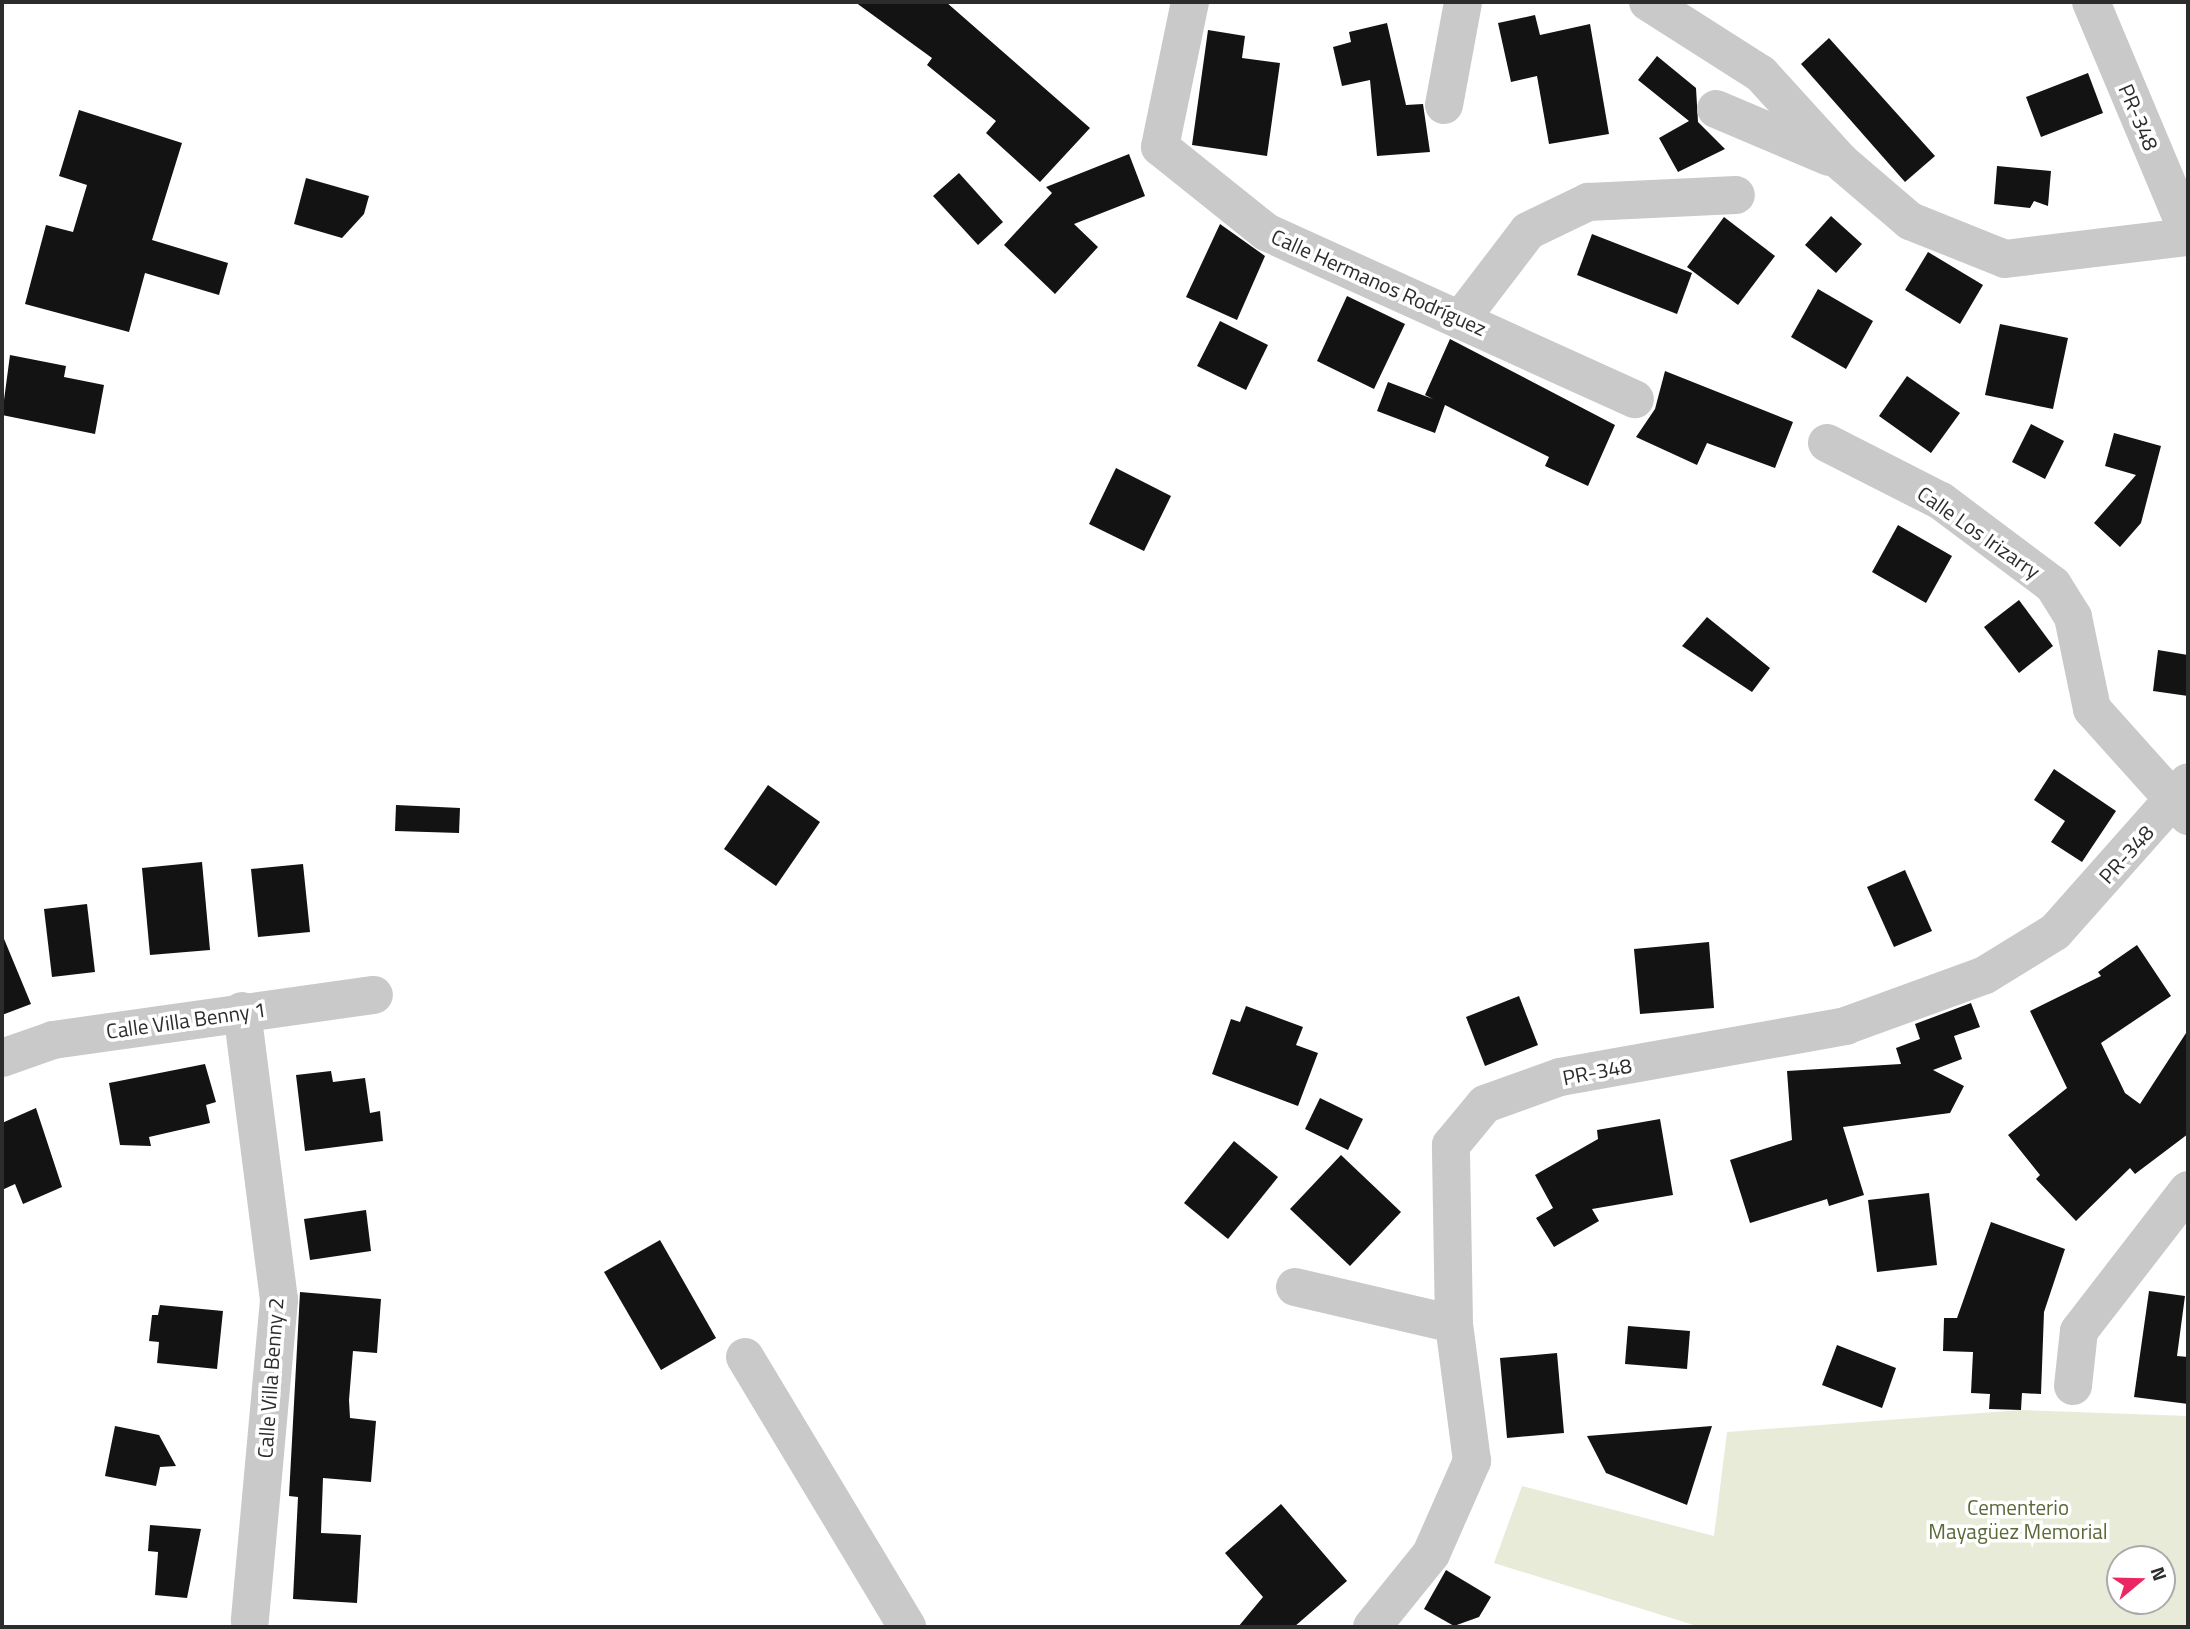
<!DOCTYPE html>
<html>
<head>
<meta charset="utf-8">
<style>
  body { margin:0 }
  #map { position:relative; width:2190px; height:1629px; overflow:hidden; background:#fff; font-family:"Titillium Web",sans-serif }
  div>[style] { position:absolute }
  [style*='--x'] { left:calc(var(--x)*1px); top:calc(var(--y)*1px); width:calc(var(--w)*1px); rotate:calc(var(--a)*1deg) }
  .green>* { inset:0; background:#e7ebd8 }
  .building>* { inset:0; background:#131313 }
  .minor>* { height:38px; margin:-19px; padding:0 19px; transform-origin:19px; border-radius:19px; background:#c9c9c9 }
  span { translate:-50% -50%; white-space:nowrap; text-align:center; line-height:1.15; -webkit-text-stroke:7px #fff; paint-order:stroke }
  .street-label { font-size:21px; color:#2c2c2c }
  .park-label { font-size:21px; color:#5b6938 }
  .frame { position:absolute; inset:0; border:4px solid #2c2c2c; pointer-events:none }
  .north { position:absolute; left:2106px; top:1545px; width:70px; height:70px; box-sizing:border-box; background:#fff; border:2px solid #ababab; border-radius:50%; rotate:71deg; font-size:19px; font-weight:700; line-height:28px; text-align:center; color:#2c2c2c }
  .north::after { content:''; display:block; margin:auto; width:24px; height:32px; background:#eb2664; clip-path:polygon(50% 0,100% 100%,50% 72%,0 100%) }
</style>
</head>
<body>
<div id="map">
  <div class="green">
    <div style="clip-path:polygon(evenodd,2021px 1410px,2188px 1416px,2188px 1627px,1700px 1627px,1494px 1563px,1522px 1486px,1714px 1536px,1727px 1432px,2021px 1410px,2120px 1559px,2162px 1559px,2162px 1601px,2120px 1601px,2120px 1559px)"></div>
  </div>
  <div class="building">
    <div style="clip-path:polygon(855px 2px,946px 2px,1090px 128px,1040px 182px,986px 133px,996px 121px,927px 65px,932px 58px)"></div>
    <div style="clip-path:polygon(1535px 15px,1540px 35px,1590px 24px,1609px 134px,1549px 144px,1537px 76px,1511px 82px,1498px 23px)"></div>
    <div style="clip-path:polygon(1387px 23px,1406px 105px,1423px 104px,1430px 152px,1377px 156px,1370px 80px,1342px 86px,1333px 47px,1351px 42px,1349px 32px)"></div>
    <div style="clip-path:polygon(1208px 30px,1245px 36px,1242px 58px,1280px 63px,1267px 156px,1192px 145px)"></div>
    <div style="clip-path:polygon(1829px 38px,1935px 156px,1905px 182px,1801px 64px)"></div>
    <div style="clip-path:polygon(1657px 56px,1696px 88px,1698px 122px,1725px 149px,1678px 172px,1659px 138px,1689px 121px,1638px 80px)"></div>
    <div style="clip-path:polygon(2088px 73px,2103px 113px,2041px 137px,2026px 97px)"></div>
    <div style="clip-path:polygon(79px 110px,182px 143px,152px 240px,228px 263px,219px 295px,145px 273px,129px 332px,25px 304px,46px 225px,73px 232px,87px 185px,59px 176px)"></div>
    <div style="clip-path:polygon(1129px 154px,1145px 196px,1074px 224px,1098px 247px,1055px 294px,1004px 245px,1052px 193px,1046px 187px)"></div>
    <div style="clip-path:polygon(1997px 166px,2051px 171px,2048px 206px,2034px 201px,2030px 208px,1994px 204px)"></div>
    <div style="clip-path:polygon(959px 173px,1003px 222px,978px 245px,933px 196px)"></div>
    <div style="clip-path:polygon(306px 178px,369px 196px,364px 214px,342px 238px,294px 224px)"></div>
    <div style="clip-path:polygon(1831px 216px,1862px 244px,1836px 273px,1805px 245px)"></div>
    <div style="clip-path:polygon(1724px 217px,1775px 256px,1738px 305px,1687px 267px)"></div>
    <div style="clip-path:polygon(1220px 224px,1265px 256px,1237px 320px,1186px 297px)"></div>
    <div style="clip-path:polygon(1592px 234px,1692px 273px,1677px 314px,1577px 275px)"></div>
    <div style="clip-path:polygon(1928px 252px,1983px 285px,1960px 324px,1905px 290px)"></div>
    <div style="clip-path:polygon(1818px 289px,1873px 321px,1846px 369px,1791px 337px)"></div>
    <div style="clip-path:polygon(1347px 296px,1405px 324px,1374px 389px,1317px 361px)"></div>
    <div style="clip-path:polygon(1220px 321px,1268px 345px,1246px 390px,1197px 366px)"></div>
    <div style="clip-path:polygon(2000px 324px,2068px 338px,2053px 409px,1985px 395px)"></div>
    <div style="clip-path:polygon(1450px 339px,1615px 425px,1588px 486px,1545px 466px,1549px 457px,1445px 405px,1435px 433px,1377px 411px,1388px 382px,1433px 399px,1425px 395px)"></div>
    <div style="clip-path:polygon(10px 355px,66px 366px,64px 377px,104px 385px,95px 434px,2px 415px)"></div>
    <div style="clip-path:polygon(1665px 371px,1793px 422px,1775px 468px,1707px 443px,1697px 465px,1636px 437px,1655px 409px)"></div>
    <div style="clip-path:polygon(1907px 376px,1960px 413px,1931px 453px,1879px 416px)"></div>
    <div style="clip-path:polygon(2031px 424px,2064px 441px,2045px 479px,2012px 462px)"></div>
    <div style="clip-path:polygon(2114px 433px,2161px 446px,2141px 523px,2120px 547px,2094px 523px,2136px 475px,2105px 466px)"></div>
    <div style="clip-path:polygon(1116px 468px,1171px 496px,1144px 551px,1089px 524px)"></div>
    <div style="clip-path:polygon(1898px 525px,1952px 556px,1926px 603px,1872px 572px)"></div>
    <div style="clip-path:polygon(2019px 600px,2053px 646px,2019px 673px,1984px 627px)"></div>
    <div style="clip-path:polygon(1707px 617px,1770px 668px,1752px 692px,1682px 646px)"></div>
    <div style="clip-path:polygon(2158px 650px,2188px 655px,2188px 696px,2153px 691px)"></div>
    <div style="clip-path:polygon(2054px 769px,2116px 811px,2082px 862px,2051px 842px,2065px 821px,2034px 800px)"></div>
    <div style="clip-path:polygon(768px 785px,820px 822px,776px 886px,724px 849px)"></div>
    <div style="clip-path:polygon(396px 805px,460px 808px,459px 833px,395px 831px)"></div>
    <div style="clip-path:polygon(202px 862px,210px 950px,150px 955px,142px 868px)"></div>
    <div style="clip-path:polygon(303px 864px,310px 932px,258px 937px,251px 869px)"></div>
    <div style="clip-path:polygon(1905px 870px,1932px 931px,1894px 947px,1867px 887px)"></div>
    <div style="clip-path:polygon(87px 904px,95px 972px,52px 977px,44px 909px)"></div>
    <div style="clip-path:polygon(2px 934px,31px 1004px,2px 1015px)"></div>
    <div style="clip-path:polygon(1709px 942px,1714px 1008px,1640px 1014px,1634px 949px)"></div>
    <div style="clip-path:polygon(2137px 945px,2171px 996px,2101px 1043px,2125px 1093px,2140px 1104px,2188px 1030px,2188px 1134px,2135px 1174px,2130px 1168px,2076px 1221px,2036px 1179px,2040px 1175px,2008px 1135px,2067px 1088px,2030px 1011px,2101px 976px,2098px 972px)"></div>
    <div style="clip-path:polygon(1519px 996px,1538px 1045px,1485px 1066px,1466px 1017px)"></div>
    <div style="clip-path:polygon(1971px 1003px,1980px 1027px,1954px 1036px,1962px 1059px,1933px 1070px,1964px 1086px,1950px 1113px,1843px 1127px,1864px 1195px,1829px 1206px,1827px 1199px,1750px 1223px,1730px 1160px,1792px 1140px,1787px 1071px,1901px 1064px,1896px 1048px,1920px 1039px,1915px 1024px)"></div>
    <div style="clip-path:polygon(1246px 1006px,1303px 1027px,1296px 1045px,1318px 1053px,1298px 1106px,1212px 1074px,1231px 1019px,1240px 1022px)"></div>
    <div style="clip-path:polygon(205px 1064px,216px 1102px,206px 1105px,210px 1123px,149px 1137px,151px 1146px,120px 1145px,109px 1083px)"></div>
    <div style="clip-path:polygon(331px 1071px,333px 1082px,365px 1078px,370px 1113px,380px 1111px,383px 1141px,305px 1151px,296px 1075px)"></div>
    <div style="clip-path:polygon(1320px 1098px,1363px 1119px,1348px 1150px,1305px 1129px)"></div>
    <div style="clip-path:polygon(36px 1108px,62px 1187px,23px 1204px,15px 1184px,2px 1190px,2px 1123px)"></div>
    <div style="clip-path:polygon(1660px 1119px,1673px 1195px,1592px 1209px,1599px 1221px,1554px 1247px,1536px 1218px,1553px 1208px,1535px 1175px,1598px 1139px,1597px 1130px)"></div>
    <div style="clip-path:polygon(1234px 1141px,1278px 1177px,1228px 1239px,1184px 1203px)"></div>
    <div style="clip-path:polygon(1341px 1155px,1401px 1212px,1350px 1266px,1290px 1209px)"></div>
    <div style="clip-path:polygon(1929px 1193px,1937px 1265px,1877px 1272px,1868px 1200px)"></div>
    <div style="clip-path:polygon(366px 1210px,371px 1251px,310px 1260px,304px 1219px)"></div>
    <div style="clip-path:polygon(1991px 1222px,2065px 1249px,2044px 1312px,2041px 1394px,2022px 1393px,2021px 1410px,1989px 1409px,1990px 1394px,1971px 1393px,1973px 1352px,1943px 1351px,1944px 1318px,1957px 1318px)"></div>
    <div style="clip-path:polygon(660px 1240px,716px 1338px,661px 1370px,604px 1272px)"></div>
    <div style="clip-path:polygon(2149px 1291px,2185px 1296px,2177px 1356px,2188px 1357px,2188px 1404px,2134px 1397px)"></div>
    <div style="clip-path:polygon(300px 1292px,381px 1299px,377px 1353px,353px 1351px,349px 1400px,350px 1418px,376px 1421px,371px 1482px,323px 1478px,321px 1533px,361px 1535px,357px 1603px,293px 1599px,298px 1497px,289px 1496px)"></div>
    <div style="clip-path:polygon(160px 1305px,223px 1311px,217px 1369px,157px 1363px,159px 1342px,149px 1341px,152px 1315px,158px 1315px)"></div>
    <div style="clip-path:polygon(1628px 1326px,1690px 1331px,1687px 1369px,1625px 1364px)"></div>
    <div style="clip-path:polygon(1837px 1345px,1896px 1368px,1882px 1408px,1822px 1385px)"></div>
    <div style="clip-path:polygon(1557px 1353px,1564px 1433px,1507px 1438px,1500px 1358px)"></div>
    <div style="clip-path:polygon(115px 1426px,159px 1435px,176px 1466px,160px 1467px,156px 1486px,105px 1476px)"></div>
    <div style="clip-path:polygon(1712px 1426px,1687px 1505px,1606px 1473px,1587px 1436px)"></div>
    <div style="clip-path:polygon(1281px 1504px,1347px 1581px,1294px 1627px,1238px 1627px,1263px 1597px,1225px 1553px)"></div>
    <div style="clip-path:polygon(150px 1525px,201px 1529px,187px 1598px,155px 1595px,158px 1552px,148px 1551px)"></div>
    <div style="clip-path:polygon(1446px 1570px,1491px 1597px,1479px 1617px,1454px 1626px,1424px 1609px)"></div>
  </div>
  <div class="minor">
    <div style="--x:1190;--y:2;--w:148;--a:101.7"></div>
    <div style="--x:1160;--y:147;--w:136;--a:38.7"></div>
    <div style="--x:1266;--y:232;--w:405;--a:24.4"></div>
    <div style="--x:1648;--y:2;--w:134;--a:32.5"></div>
    <div style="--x:1761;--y:74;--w:119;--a:47.7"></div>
    <div style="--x:1841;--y:162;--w:91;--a:40.5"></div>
    <div style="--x:1910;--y:221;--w:102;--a:21.8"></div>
    <div style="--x:2005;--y:259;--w:184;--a:-6.9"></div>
    <div style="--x:2091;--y:2;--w:251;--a:67.2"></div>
    <div style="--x:1444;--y:105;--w:105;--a:-79.5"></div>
    <div style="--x:1716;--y:109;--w:123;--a:23"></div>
    <div style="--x:1460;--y:320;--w:112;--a:-52.6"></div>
    <div style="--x:1528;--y:231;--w:67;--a:-25.8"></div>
    <div style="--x:1588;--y:202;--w:148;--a:-2.7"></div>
    <div style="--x:1827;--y:443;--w:128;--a:27"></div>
    <div style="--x:1941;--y:501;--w:140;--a:36.9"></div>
    <div style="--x:2053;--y:585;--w:38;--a:58"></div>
    <div style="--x:2073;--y:617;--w:94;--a:78.3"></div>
    <div style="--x:2092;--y:709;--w:144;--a:48.1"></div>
    <div style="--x:242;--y:1011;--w:291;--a:82.7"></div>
    <div style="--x:279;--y:1300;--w:322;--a:95.2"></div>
    <div style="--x:2;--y:1058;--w:54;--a:-19.4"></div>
    <div style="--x:53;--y:1040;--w:324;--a:-8"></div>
    <div style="--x:1295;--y:1287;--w:163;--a:13.1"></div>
    <div style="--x:745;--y:1357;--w:315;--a:59"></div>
    <div style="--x:2073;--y:1386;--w:55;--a:-83.8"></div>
    <div style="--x:2079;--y:1331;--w:178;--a:-52.3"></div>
    <div style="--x:1372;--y:1627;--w:94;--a:-51.1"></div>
    <div style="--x:1431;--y:1554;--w:102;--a:-66.2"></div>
    <div style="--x:1472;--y:1461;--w:138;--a:-97.5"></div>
    <div style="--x:1454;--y:1324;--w:179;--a:-91"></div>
    <div style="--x:1451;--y:1145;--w:53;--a:-50.3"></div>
    <div style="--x:1485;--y:1104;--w:80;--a:-19.8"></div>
    <div style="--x:1560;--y:1077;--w:290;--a:-10.1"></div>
    <div style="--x:1845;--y:1026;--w:149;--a:-20"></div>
    <div style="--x:1985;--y:975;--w:82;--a:-31.6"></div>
    <div style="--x:2055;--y:932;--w:200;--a:-48.4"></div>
  </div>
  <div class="street-label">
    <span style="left:2139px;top:117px;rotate:67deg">PR-348</span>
    <span style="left:1379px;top:282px;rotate:24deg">Calle Hermanos Rodríguez</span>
    <span style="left:1979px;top:532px;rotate:35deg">Calle Los Irizarry</span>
    <span style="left:2126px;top:854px;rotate:-48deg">PR-348</span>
    <span style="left:186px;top:1020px;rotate:-8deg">Calle Villa Benny 1</span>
    <span style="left:1597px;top:1071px;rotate:-11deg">PR-348</span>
    <span style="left:270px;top:1378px;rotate:-86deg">Calle Villa Benny 2</span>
  </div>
  <div class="park-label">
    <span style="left:2018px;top:1519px">Cementerio<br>Mayagüez Memorial</span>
  </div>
  <div class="frame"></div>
  <div class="north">N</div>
</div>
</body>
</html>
